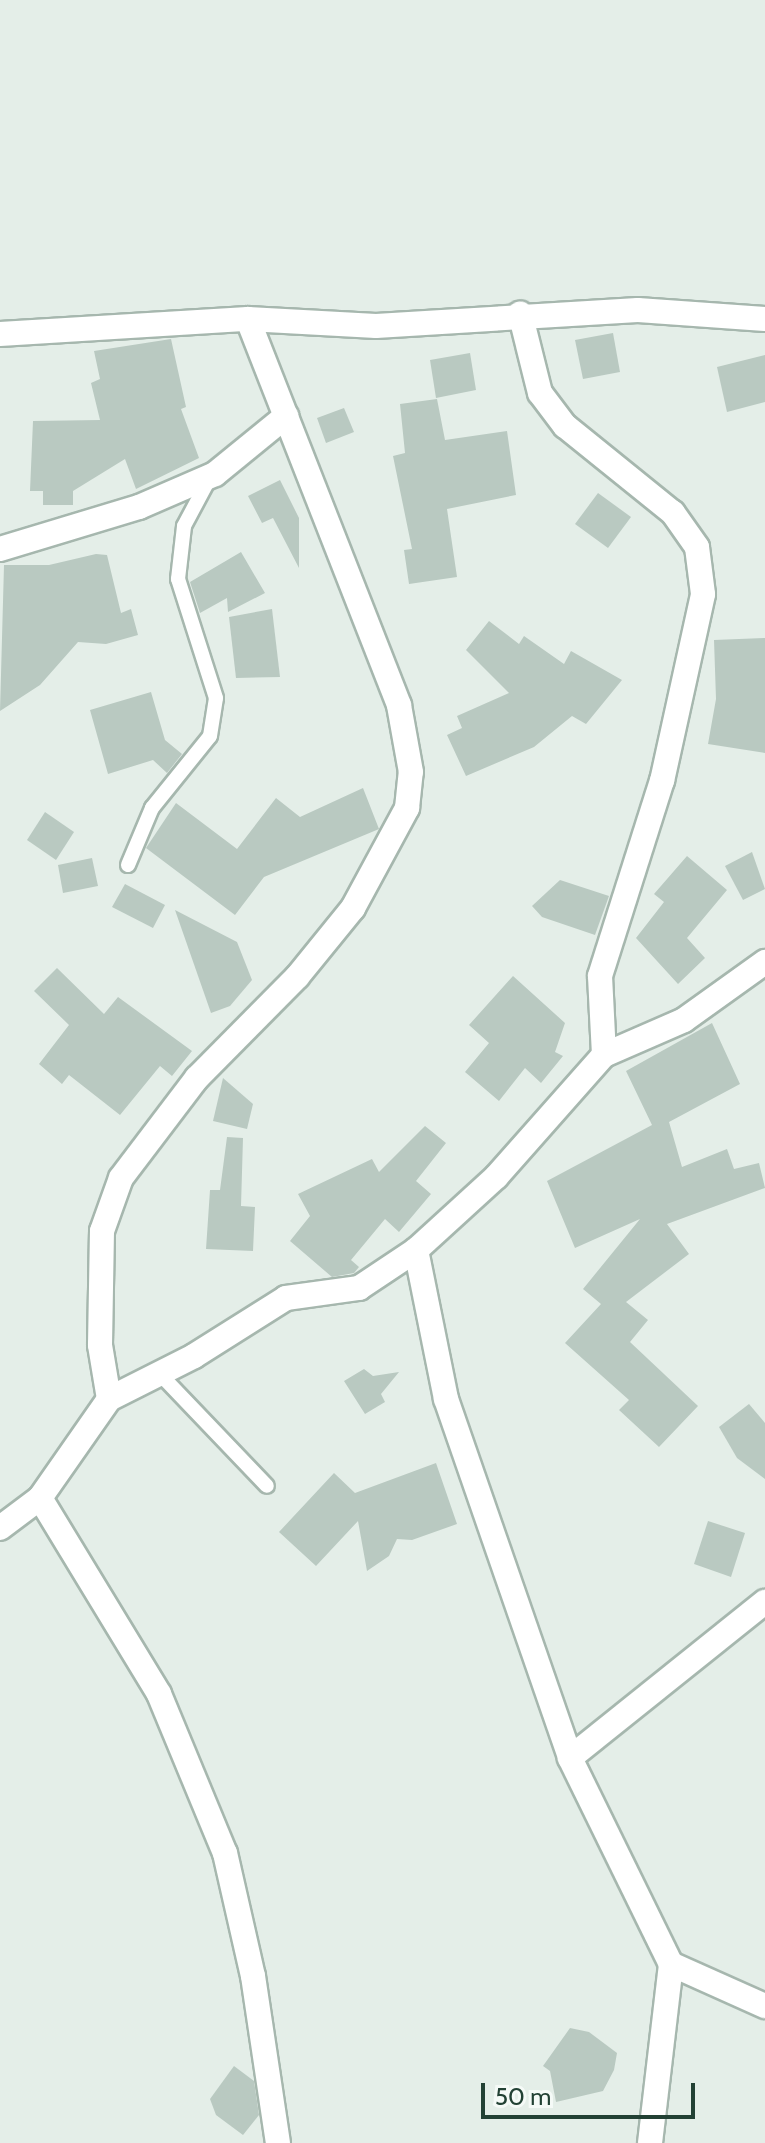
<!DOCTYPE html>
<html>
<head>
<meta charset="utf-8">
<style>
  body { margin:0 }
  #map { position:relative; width:765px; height:2143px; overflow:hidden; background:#e4eee8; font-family:Cabin,sans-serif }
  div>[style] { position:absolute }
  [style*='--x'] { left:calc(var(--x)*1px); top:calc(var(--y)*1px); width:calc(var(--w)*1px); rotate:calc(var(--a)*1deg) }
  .building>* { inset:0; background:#b9c9c1 }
  .roads { filter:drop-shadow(2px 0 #a6b7ae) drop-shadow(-2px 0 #a6b7ae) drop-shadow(0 2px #a6b7ae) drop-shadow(0 -2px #a6b7ae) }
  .service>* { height:14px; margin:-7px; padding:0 7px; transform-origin:7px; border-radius:7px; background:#fff }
  .minor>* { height:24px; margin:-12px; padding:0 12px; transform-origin:12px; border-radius:12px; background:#fff }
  span { translate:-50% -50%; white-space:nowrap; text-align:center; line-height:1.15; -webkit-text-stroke:7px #f5faf7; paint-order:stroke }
  .scale { position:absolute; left:481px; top:2083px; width:214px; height:36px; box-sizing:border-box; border:4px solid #224134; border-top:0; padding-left:10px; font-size:24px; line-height:28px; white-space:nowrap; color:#224134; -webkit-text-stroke:6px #f5faf7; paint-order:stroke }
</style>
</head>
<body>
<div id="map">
  <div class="building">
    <div style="clip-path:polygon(613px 333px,620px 372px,583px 379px,575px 340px)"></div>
    <div style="clip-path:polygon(171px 339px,186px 407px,181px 409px,199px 458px,136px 489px,125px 459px,73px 491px,73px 505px,43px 505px,43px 491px,30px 491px,33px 421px,100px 420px,91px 383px,100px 379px,94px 351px)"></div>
    <div style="clip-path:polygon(470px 353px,476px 390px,436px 398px,430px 360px)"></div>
    <div style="clip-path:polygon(765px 355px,765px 402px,727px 412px,717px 367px)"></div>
    <div style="clip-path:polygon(437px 399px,445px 440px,507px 431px,516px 495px,447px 509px,457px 577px,409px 584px,404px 550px,412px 549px,393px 456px,405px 453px,400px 404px)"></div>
    <div style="clip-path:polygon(344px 408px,354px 432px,326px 443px,317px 418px)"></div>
    <div style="clip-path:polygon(280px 480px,299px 518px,299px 568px,273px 518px,262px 523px,248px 496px)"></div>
    <div style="clip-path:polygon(598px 493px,631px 517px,608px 548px,575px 524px)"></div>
    <div style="clip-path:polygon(241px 552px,265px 593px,228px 612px,227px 598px,200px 613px,190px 582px)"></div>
    <div style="clip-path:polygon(96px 554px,107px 555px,121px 613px,131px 609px,138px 635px,106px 644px,78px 642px,40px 685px,0 711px,4px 565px,49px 565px)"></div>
    <div style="clip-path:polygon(272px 609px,280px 677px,236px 678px,229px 617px)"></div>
    <div style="clip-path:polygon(489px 621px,519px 644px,524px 636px,564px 664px,571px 651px,622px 680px,586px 724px,572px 716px,534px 747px,466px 776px,447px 735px,462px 728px,457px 716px,509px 693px,466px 650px)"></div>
    <div style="clip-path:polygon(765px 638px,765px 753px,708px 744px,716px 699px,714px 640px)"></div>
    <div style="clip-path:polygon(151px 692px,165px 740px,182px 754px,167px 773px,153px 760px,108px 774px,90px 710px)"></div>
    <div style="clip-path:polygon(363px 788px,379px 829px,264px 877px,235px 915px,146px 848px,176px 803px,237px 849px,276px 798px,300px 817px)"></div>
    <div style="clip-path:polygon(45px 812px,74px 832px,56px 860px,27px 840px)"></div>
    <div style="clip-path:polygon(752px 852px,765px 889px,743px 900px,725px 866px)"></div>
    <div style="clip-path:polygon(687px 856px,727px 890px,687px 938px,705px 958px,678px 984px,636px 938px,664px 902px,654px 894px)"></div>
    <div style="clip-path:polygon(92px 858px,98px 886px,63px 893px,58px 865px)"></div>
    <div style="clip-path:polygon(560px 880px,609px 896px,595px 935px,542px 917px,532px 906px)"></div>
    <div style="clip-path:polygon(125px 884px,165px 905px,153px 928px,112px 907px)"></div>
    <div style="clip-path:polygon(175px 910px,237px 942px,252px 980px,230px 1006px,211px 1013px)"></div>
    <div style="clip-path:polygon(57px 968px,104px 1014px,118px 997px,192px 1051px,172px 1076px,160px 1066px,120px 1115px,69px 1075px,62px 1084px,39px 1064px,69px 1025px,34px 991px)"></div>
    <div style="clip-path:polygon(513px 976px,565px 1023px,555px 1052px,563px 1056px,541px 1083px,525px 1068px,499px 1101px,465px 1072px,489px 1043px,469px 1025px)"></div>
    <div style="clip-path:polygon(712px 1023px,740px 1084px,669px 1122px,682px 1167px,727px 1149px,734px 1169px,759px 1163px,765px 1188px,667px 1224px,689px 1254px,626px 1302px,648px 1320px,630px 1342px,698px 1406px,659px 1447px,619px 1410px,629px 1400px,565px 1343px,601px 1304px,583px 1289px,640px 1219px,575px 1248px,547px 1181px,652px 1125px,626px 1071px)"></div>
    <div style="clip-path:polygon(223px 1078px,253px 1104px,247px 1129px,213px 1121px)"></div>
    <div style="clip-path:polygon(425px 1126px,446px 1143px,416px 1181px,431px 1194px,399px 1232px,385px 1219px,351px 1260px,359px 1267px,354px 1273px,332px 1277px,290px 1241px,310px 1216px,298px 1194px,372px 1159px,379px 1172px)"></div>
    <div style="clip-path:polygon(227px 1137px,243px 1138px,241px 1206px,255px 1207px,253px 1251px,206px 1249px,210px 1190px,220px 1190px)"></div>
    <div style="clip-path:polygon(364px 1369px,373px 1376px,399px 1372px,381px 1394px,385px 1402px,365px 1414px,344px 1381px)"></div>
    <div style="clip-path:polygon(749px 1404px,765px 1423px,765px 1479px,737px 1458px,719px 1427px)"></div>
    <div style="clip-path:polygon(436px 1463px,457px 1524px,412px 1540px,397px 1539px,389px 1556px,367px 1571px,358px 1521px,316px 1566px,279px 1532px,334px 1473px,355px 1493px)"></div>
    <div style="clip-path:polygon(708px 1521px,745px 1533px,731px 1577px,694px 1564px)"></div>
    <div style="clip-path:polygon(570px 2028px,589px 2032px,617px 2053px,614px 2070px,603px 2091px,556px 2102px,550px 2071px,543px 2066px)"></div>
    <div style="clip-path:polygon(234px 2066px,254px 2081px,259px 2115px,243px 2135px,216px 2115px,210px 2099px)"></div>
  </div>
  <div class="roads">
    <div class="service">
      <div style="--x:128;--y:865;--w:62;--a:-67.2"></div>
      <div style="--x:152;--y:808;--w:92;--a:-51.1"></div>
      <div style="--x:210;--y:736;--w:38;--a:-81"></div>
      <div style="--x:216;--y:698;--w:125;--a:-107.7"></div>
      <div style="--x:178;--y:579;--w:53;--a:-83.5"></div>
      <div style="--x:184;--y:526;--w:49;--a:-61.9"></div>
      <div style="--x:159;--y:1373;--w:156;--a:46.3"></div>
    </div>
    <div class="minor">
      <div style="--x:0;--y:334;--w:248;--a:-3.5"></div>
      <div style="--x:248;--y:319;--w:128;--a:3.1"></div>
      <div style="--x:376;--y:326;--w:262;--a:-3.5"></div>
      <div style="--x:638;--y:310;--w:127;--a:4.1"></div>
      <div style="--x:0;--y:549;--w:145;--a:-16.8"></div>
      <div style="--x:139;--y:507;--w:83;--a:-23.5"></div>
      <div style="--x:215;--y:474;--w:92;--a:-39.2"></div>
      <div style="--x:604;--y:1055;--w:87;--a:-23.6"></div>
      <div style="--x:684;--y:1020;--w:100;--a:-35.6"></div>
      <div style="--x:416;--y:1250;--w:152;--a:78.6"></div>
      <div style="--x:446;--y:1399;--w:380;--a:70.9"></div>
      <div style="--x:570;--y:1758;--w:229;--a:63.9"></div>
      <div style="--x:671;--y:1964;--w:103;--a:24.1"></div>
      <div style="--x:109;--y:1399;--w:95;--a:-26.8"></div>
      <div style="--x:194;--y:1356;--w:109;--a:-32.2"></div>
      <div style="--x:286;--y:1298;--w:74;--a:-7.8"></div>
      <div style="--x:359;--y:1288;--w:69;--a:-33.7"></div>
      <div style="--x:416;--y:1250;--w:108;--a:-42.4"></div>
      <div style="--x:496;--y:1177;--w:163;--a:-48.5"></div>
      <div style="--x:604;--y:1055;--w:79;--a:-92.9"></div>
      <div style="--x:600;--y:976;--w:205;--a:-72.4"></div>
      <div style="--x:662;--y:781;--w:191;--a:-77.6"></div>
      <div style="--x:703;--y:594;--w:47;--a:-97.3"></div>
      <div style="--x:697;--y:547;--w:42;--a:-125.2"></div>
      <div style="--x:673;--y:513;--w:139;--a:-141.1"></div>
      <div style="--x:565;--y:426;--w:41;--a:-127.1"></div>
      <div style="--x:540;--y:393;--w:82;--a:-104"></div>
      <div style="--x:40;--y:1498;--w:229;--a:58.7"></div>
      <div style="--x:159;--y:1694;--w:172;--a:67.5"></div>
      <div style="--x:225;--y:1853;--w:126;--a:77.2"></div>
      <div style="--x:253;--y:1976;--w:169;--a:81.5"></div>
      <div style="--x:0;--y:1528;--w:50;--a:-36.9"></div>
      <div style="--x:40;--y:1498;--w:121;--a:-55.1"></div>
      <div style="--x:109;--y:1399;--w:55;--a:-99.5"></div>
      <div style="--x:100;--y:1345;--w:114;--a:-89"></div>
      <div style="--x:102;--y:1231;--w:56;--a:-70.3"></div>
      <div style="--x:121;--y:1178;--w:126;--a:-52.8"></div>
      <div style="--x:197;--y:1078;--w:142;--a:-45.3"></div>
      <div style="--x:297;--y:977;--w:89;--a:-50.9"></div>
      <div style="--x:353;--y:908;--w:114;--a:-61.6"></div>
      <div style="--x:407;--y:808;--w:36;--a:-84"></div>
      <div style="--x:411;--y:772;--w:68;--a:-100.2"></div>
      <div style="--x:399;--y:705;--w:414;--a:-111.4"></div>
      <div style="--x:570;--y:1758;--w:250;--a:-38.7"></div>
      <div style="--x:650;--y:2143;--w:180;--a:-83.3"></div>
    </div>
  </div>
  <div class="scale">50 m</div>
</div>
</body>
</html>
